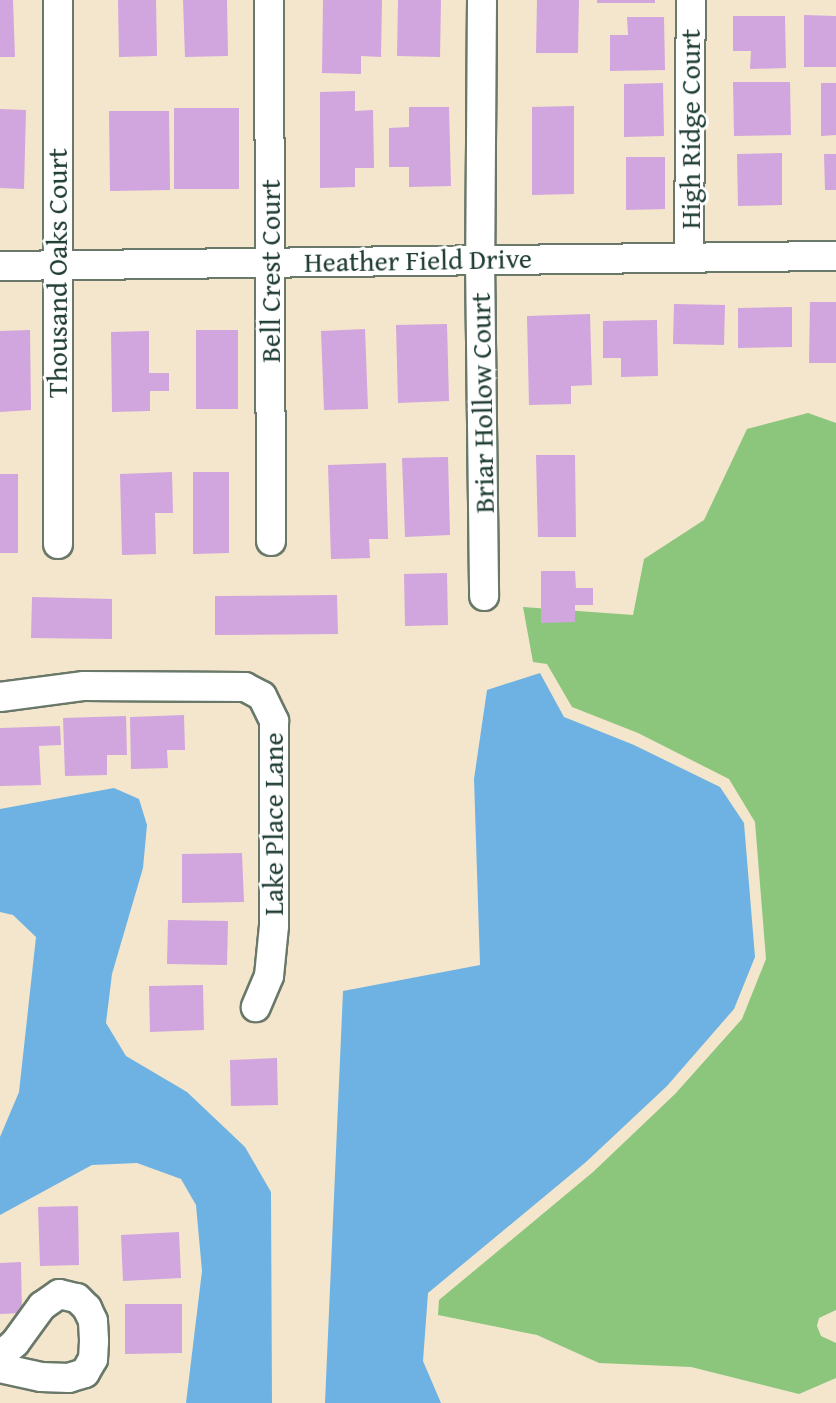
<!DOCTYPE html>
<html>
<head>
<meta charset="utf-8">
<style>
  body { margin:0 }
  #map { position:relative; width:836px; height:1403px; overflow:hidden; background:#f3e6cc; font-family:"Gentium Book Plus",serif }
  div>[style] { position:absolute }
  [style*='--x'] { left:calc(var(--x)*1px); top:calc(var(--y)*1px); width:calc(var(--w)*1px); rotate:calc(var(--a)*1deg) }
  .green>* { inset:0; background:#8bc67c }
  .water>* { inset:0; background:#6eb2e4 }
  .building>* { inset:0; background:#d1a5de }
  .roads { filter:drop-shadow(2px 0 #697869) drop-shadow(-2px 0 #697869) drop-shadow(0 2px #697869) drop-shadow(0 -2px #697869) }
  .minor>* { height:28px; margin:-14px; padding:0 14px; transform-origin:14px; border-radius:14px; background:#fff }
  span { translate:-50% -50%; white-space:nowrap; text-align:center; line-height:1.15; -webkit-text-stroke:6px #fff; paint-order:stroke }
  .street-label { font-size:28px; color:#1f3d34 }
</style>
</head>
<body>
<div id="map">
  <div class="green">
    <div style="clip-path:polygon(808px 413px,836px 423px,836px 1310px,819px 1318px,817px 1326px,821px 1336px,836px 1343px,836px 1378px,799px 1394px,691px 1367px,599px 1363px,537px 1335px,438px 1315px,439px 1300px,593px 1172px,675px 1094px,742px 1019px,766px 959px,755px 822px,729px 779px,638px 733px,572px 707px,547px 664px,533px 662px,523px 607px,633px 615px,644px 559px,704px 520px,747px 429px)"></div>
  </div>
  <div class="water">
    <div style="clip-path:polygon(540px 673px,564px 717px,634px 745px,720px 787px,744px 823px,755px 957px,734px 1009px,667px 1086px,586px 1162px,428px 1293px,423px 1361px,441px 1403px,325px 1403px,343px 991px,480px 965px,474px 779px,487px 690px)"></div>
    <div style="clip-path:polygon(114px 788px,139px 799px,147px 825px,143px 868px,112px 974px,106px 1023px,126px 1056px,187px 1092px,245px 1147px,271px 1192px,272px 1403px,186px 1403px,202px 1271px,196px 1205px,181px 1179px,137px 1163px,92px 1165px,0 1215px,0 1137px,19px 1092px,36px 937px,13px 915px,0 912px,0 809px)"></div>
  </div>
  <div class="building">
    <div style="clip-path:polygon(0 0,13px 0,15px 57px,0 57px)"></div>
    <div style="clip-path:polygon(118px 0,156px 0,157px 56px,119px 57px)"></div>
    <div style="clip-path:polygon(183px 0,227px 0,228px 56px,185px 57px)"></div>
    <div style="clip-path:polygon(323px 0,382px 0,381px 57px,361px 56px,361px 74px,322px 73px)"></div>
    <div style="clip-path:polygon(398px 0,441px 0,440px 57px,397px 56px)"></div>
    <div style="clip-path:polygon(537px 0,579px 0,578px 53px,536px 53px)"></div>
    <div style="clip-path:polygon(597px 0,655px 0,655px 3px,597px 3px)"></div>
    <div style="clip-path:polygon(804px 15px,836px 16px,836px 67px,804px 67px)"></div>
    <div style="clip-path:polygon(733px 16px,785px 16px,786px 68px,750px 69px,751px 51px,733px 51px)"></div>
    <div style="clip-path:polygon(627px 17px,664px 17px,665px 70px,610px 71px,610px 35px,628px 35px)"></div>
    <div style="clip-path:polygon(733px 82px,790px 82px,791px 135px,734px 136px)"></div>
    <div style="clip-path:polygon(663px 83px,664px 136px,624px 137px,624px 84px)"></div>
    <div style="clip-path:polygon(821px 83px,836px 83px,836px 135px,821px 136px)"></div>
    <div style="clip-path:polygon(355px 91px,355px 111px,373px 110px,374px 168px,355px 168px,355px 187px,320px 188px,320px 92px)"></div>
    <div style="clip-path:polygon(574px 106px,574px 194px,532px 195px,532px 107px)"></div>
    <div style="clip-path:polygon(409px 107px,449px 107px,451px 186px,409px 187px,409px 167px,389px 167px,389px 128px,409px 127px)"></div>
    <div style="clip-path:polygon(174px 108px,239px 108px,239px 189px,174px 189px)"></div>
    <div style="clip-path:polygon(0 109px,26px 110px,24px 189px,0 188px)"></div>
    <div style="clip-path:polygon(109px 111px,169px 111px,170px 190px,110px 191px)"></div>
    <div style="clip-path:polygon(782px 153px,782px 205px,738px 206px,737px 154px)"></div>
    <div style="clip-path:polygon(824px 154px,836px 154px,836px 190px,825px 190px)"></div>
    <div style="clip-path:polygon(626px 157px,665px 157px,665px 209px,626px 210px)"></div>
    <div style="clip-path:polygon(810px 302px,836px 302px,836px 363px,809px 363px)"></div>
    <div style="clip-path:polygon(674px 304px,725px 305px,724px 345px,673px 344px)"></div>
    <div style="clip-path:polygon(792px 307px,792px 347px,738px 348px,738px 308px)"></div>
    <div style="clip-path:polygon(590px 314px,592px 385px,571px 386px,571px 404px,529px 405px,527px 316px)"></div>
    <div style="clip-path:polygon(657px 320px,658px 376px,621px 377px,621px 358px,603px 358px,603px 321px)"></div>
    <div style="clip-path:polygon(447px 324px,449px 401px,398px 403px,396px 325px)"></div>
    <div style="clip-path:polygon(365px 329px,368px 409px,324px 410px,321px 331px)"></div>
    <div style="clip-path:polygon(30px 330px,31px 410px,0 412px,0 331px)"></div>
    <div style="clip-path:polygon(196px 330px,238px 330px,238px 409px,196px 409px)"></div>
    <div style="clip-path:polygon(149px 331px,149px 373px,169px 373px,169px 391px,150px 391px,150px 411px,112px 412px,111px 332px)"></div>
    <div style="clip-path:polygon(536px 455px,575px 455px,576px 537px,538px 537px)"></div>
    <div style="clip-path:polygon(448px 457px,450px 535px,405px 537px,402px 458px)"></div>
    <div style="clip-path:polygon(386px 463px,388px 539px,369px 539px,370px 558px,331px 559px,328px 465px)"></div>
    <div style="clip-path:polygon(172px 472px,173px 513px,155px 513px,156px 554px,122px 555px,120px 474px)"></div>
    <div style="clip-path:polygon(193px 472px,229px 472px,229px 553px,193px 554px)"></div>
    <div style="clip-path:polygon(0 474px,18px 474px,18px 553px,0 553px)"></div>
    <div style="clip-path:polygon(541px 571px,575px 571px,576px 588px,593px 588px,593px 605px,575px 605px,575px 622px,541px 623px)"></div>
    <div style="clip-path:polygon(447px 573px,448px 625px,405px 626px,404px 574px)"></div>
    <div style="clip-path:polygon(337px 595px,338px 634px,215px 635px,215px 596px)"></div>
    <div style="clip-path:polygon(32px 597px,112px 599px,112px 639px,31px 638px)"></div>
    <div style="clip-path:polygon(184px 715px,185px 750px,167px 750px,168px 768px,131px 769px,130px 717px)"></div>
    <div style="clip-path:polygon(126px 716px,127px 755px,107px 755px,107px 775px,65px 776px,63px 718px)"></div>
    <div style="clip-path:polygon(60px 726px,61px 745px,39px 746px,41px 785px,0 786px,0 728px)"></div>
    <div style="clip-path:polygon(242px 853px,244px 902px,182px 903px,182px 854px)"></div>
    <div style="clip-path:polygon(168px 920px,228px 921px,227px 965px,167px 964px)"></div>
    <div style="clip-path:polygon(203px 985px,204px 1030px,150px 1032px,149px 986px)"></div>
    <div style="clip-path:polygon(277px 1058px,278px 1105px,231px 1106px,230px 1060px)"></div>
    <div style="clip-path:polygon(78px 1206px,79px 1265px,40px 1266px,38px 1207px)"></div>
    <div style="clip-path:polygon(179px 1232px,181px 1278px,123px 1281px,121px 1235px)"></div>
    <div style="clip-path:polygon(21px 1262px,22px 1313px,0 1314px,0 1263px)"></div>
    <div style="clip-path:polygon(125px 1304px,182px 1304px,182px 1353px,125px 1354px)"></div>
  </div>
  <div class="roads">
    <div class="minor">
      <div style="--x:269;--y:0;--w:541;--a:89.79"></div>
      <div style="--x:482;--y:0;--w:259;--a:90.4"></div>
      <div style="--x:480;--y:259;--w:337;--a:89.3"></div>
      <div style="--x:689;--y:257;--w:257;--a:-89.6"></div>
      <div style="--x:0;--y:266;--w:836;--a:-0.69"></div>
      <div style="--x:58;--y:544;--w:543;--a:-90"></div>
      <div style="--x:0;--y:697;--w:85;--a:-7.5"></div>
      <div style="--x:84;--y:686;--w:161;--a:0.4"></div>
      <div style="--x:245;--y:687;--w:19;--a:28"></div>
      <div style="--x:262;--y:696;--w:28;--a:64"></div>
      <div style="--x:274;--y:721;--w:205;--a:90"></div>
      <div style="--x:274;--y:926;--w:50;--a:95.7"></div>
      <div style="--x:269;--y:976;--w:34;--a:113"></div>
      <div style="--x:0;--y:1356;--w:20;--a:-41"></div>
      <div style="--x:15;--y:1343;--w:46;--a:-53.9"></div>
      <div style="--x:42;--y:1306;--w:21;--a:-35"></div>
      <div style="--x:59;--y:1294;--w:18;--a:13"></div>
      <div style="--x:77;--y:1298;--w:14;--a:45"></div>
      <div style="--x:87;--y:1308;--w:14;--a:65"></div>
      <div style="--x:93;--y:1321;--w:20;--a:87"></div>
      <div style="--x:94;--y:1341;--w:18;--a:93"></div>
      <div style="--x:93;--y:1359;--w:16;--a:120"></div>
      <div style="--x:85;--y:1373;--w:17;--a:163"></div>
      <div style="--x:69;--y:1378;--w:28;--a:-178"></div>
      <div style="--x:41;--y:1377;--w:42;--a:-167.6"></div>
    </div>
  </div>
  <div class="street-label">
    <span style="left:690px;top:129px;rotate:-90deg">High Ridge Court</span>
    <span style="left:418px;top:260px;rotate:-1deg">Heather Field Drive</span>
    <span style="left:270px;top:271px;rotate:-90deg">Bell Crest Court</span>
    <span style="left:57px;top:273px;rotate:-90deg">Thousand Oaks Court</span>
    <span style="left:482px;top:403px;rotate:-91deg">Briar Hollow Court</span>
    <span style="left:273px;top:824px;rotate:-90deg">Lake Place Lane</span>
  </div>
</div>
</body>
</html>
